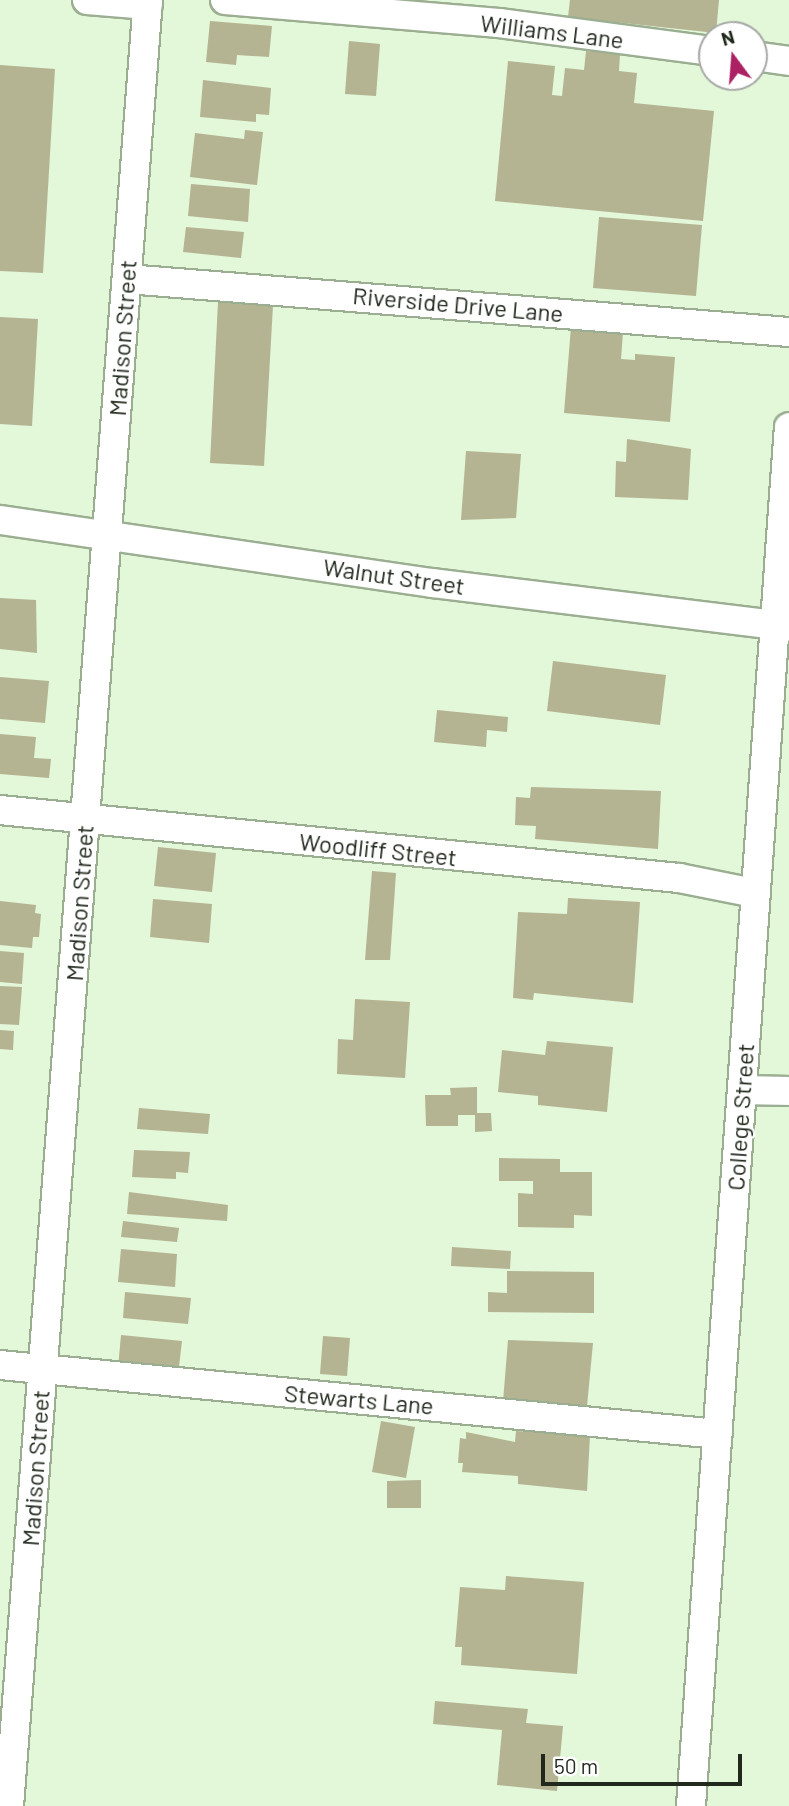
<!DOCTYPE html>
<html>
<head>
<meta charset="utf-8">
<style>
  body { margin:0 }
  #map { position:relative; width:789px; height:1806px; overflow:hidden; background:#e3f7d9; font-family:Barlow,sans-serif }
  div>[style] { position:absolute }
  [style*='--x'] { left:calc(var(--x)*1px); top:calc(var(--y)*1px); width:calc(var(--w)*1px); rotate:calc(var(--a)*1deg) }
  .building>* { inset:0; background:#b4b392 }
  .roads { filter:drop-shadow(2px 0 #9bae91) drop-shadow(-2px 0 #9bae91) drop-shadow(0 2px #9bae91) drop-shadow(0 -2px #9bae91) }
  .minor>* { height:28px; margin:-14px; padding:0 14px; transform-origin:14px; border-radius:14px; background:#fff }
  span { translate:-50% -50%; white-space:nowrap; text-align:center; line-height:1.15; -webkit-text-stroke:5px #fff; paint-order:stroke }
  .street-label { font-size:24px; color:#21291d }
  .north { position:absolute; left:698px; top:21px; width:70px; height:70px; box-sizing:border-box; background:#fff; border:2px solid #a6a9a5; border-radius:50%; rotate:344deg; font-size:19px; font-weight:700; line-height:28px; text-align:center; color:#21291d }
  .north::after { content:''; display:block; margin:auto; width:24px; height:32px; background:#ab2164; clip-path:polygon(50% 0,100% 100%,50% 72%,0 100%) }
  .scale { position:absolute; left:541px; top:1754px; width:201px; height:32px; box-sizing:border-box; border:4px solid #21291d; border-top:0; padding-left:9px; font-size:21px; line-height:24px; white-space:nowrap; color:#21291d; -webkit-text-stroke:5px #fff; paint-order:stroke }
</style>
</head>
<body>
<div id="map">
  <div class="building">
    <div style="clip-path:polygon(570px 0,719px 0,716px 33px,568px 17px)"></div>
    <div style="clip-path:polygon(210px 21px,272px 26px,269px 57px,237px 55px,236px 65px,206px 62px)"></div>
    <div style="clip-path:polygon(349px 41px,380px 44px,376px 96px,345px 94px)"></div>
    <div style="clip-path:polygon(586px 51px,620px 54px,619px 71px,637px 73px,634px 103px,714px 111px,703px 221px,495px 201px,508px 61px,555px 66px,552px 95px,562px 96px,565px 68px,584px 70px)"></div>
    <div style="clip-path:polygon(0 65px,55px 69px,43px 273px,0 271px)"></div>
    <div style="clip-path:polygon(203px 80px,271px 88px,269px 115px,256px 114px,256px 122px,200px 117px)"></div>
    <div style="clip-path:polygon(245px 130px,263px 132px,257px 185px,190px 177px,195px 133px,244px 139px)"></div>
    <div style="clip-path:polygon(191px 184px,250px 189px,248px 222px,188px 216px)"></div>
    <div style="clip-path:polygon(599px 217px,702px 225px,696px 296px,593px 288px)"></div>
    <div style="clip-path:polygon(186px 227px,244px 232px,241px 258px,183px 252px)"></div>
    <div style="clip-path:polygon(218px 302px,273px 305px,264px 466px,210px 463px)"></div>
    <div style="clip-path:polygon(0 317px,38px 319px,32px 426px,0 424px)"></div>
    <div style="clip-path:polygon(571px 327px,623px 332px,621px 359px,635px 360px,635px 354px,675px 357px,670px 422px,564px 413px)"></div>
    <div style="clip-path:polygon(627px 439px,691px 449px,688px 500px,615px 497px,616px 461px,626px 462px)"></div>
    <div style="clip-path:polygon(466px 451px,521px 454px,516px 518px,461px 520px)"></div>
    <div style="clip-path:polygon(0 598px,36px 600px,37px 653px,0 649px)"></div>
    <div style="clip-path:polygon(553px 661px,666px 675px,660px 725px,547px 711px)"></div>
    <div style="clip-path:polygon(0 677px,49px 681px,45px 723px,0 719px)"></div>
    <div style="clip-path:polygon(437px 710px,508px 717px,507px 732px,487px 730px,486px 747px,434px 742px)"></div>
    <div style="clip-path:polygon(0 734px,36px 737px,34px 758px,51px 759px,49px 778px,0 774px)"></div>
    <div style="clip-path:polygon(531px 787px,661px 791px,658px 849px,535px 839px,536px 826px,515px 825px,516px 797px,530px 798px)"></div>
    <div style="clip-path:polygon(158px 847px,216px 853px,212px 892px,154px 886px)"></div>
    <div style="clip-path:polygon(372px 871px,396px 873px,390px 960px,365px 960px)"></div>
    <div style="clip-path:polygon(568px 898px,640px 902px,633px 1003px,534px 993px,533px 1000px,513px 998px,518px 912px,567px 914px)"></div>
    <div style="clip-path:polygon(153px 899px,212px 904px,209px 943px,150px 937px)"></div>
    <div style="clip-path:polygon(0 901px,36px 905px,35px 913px,41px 914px,39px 937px,33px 937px,32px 948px,0 945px)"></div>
    <div style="clip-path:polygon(0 951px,24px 953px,22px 984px,0 982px)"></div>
    <div style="clip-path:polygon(0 986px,22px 987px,19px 1025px,0 1024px)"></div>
    <div style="clip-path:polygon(355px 999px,410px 1002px,405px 1078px,337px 1074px,338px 1039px,353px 1040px)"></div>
    <div style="clip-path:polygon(0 1030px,14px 1031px,13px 1050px,0 1049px)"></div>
    <div style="clip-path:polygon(547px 1041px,613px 1047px,607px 1112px,538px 1105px,538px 1096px,498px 1092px,502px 1050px,545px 1055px)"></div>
    <div style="clip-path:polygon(477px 1087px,477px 1113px,491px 1113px,492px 1131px,475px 1132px,475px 1115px,458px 1115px,458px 1126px,426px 1126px,425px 1095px,451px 1095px,450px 1088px)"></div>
    <div style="clip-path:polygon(139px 1108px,210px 1114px,208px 1134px,137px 1129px)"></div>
    <div style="clip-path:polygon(134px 1150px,190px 1152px,188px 1173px,176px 1172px,176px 1179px,132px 1177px)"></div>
    <div style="clip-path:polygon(499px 1158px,560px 1159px,560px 1172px,592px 1172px,592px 1216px,574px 1215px,574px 1228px,518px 1227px,518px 1193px,533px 1194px,533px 1181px,499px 1181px)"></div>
    <div style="clip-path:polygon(129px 1192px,228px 1205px,227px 1221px,127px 1214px)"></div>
    <div style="clip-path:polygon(123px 1221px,179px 1228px,177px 1242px,121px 1237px)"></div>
    <div style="clip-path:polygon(452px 1247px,511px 1251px,510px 1269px,451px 1266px)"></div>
    <div style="clip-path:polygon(121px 1249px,177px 1254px,175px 1287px,118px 1282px)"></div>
    <div style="clip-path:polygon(507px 1271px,594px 1272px,594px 1313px,488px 1312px,488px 1292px,507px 1293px)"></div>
    <div style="clip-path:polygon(125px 1292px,191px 1298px,188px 1324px,123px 1318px)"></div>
    <div style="clip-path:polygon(121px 1335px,182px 1341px,178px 1375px,118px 1368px)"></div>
    <div style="clip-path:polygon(323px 1336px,350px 1338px,347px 1376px,320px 1374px)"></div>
    <div style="clip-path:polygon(508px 1340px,593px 1343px,587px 1406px,503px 1402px)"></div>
    <div style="clip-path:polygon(381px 1421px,415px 1427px,406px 1478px,372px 1472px)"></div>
    <div style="clip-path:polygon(516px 1431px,590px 1435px,587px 1491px,518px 1484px,518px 1476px,462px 1472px,463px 1463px,458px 1463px,460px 1438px,466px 1439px,466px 1432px,515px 1442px)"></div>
    <div style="clip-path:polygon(421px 1480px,421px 1508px,387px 1508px,387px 1481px)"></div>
    <div style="clip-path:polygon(506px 1576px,584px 1582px,577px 1674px,461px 1665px,462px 1647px,455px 1647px,460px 1587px,505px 1590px)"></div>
    <div style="clip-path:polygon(435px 1701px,528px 1709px,526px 1723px,563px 1726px,557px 1791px,497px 1785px,502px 1730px,433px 1724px)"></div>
  </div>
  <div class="roads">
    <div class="minor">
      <div style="--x:87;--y:0;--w:61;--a:4.7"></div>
      <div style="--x:225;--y:0;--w:275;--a:4.8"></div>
      <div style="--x:499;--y:23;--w:215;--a:7.5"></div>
      <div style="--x:754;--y:56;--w:35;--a:8"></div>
      <div style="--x:127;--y:279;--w:664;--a:4.58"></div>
      <div style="--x:0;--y:520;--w:438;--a:8.3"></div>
      <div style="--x:433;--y:583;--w:359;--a:7"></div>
      <div style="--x:0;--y:810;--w:682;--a:5.72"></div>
      <div style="--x:679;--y:878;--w:76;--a:11.3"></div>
      <div style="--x:742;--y:1090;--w:47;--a:1.2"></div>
      <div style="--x:0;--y:1365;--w:721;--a:5.49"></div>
      <div style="--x:9;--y:1806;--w:1811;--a:-85.6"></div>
      <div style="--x:691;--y:1806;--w:1382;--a:-85.94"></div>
    </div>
  </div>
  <div class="street-label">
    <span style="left:552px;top:31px;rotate:7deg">Williams Lane</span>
    <span style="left:458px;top:304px;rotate:5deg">Riverside Drive Lane</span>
    <span style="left:122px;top:338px;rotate:-86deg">Madison Street</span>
    <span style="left:394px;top:576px;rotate:8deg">Walnut Street</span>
    <span style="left:378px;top:849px;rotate:6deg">Woodliff Street</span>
    <span style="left:79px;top:903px;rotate:-86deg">Madison Street</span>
    <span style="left:740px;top:1117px;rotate:-86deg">College Street</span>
    <span style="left:359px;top:1399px;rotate:5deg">Stewarts Lane</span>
    <span style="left:35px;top:1468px;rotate:-86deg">Madison Street</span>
  </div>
  <div class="north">N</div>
  <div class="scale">50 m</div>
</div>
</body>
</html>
